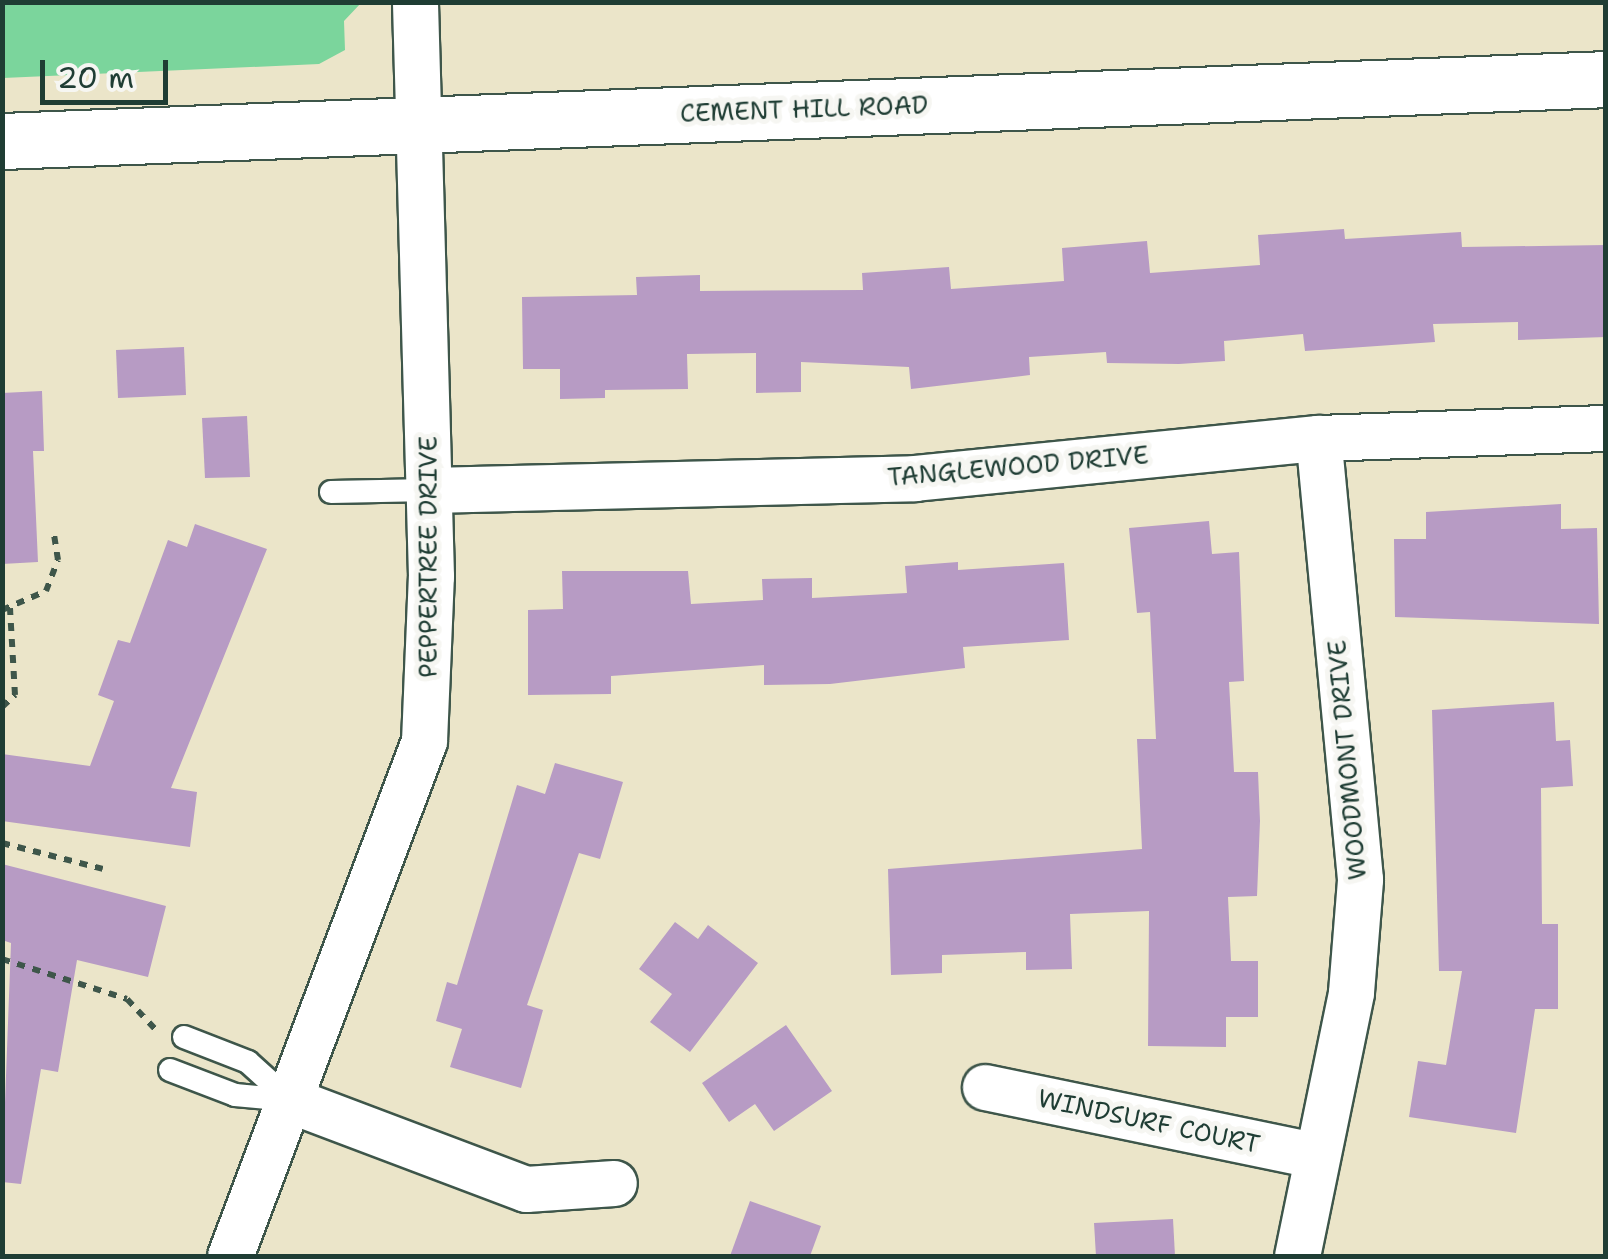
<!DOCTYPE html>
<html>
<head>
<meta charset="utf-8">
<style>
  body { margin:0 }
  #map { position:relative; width:1608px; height:1259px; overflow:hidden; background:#ebe5c9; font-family:"Shantell Sans",sans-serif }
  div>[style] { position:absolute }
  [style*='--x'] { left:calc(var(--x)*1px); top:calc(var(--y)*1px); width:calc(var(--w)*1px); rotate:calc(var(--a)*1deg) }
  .green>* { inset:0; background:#7bd59c }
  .building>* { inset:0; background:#b79bc4 }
  .path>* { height:6px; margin-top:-3px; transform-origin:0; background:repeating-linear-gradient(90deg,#3e564a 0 8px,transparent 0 16px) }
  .roads { filter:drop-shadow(2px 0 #3e564a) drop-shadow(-2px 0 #3e564a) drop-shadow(0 2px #3e564a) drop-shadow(0 -2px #3e564a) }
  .service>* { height:22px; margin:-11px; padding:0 11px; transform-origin:11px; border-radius:11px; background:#fff }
  .minor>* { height:45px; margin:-22.5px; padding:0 22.5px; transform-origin:22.5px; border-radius:22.5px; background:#fff }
  .tertiary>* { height:55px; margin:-27.5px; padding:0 27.5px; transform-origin:27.5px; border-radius:27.5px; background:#fff }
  span { translate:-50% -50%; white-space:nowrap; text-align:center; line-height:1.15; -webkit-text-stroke:10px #f6f6f2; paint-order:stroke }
  .street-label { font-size:25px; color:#1f3d34 }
  .frame { position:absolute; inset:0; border:5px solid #1f3d34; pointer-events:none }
  .scale { position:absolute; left:40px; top:60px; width:128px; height:45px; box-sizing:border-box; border:5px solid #1f3d34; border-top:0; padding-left:12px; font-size:30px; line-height:35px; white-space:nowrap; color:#1f3d34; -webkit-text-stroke:8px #f6f6f2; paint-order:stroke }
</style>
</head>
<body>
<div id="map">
  <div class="green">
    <div style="clip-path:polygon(2px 3px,3px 2px,361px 3px,344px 21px,345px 50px,319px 64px,3px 78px)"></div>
  </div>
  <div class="building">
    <div style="clip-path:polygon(1344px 229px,1345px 239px,1461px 232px,1462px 247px,1606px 245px,1606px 337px,1518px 340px,1518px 322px,1433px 324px,1435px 342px,1305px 351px,1303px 334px,1224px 341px,1225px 361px,1179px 364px,1107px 363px,1106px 352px,1029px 357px,1030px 375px,911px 389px,909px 367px,801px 362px,801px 392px,756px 393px,756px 353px,687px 354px,688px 389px,605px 390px,605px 398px,560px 399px,560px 369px,523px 369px,522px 297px,637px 295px,636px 277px,700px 275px,700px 291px,863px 290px,862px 273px,949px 267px,951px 289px,1064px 281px,1062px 248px,1147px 241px,1150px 273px,1260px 265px,1258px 235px)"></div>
    <div style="clip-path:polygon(184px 347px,186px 395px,118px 398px,116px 350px)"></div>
    <div style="clip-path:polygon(42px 391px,44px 451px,33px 451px,38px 562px,2px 564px,2px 393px)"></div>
    <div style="clip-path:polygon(247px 416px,250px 477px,205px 478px,202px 418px)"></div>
    <div style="clip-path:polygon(1561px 504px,1561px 529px,1597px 528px,1599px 624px,1395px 617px,1394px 539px,1426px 539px,1426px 512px)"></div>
    <div style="clip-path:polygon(1209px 521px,1212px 554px,1239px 552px,1244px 681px,1229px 682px,1234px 772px,1258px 772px,1260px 821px,1257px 896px,1228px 897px,1231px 961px,1258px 961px,1258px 1017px,1226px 1017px,1226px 1047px,1148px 1046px,1149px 911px,1070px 914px,1072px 969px,1026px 970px,1026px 952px,942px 955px,942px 973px,891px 975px,888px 869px,1142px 849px,1137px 739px,1156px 739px,1150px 612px,1137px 613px,1129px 528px)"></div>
    <div style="clip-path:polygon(195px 524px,267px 549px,171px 788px,197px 792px,190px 847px,2px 821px,2px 754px,90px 766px,114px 701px,98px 695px,118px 640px,130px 643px,168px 540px,187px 547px)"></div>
    <div style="clip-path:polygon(958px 562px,958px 570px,1064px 563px,1069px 640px,963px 647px,965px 668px,830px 684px,764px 685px,764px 665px,611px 676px,611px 694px,528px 695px,528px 610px,563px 609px,562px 571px,688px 571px,691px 604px,763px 600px,762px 579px,812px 578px,812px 598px,907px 593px,905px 566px)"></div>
    <div style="clip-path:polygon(1554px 702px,1556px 741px,1570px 740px,1573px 786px,1541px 788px,1542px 924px,1558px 924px,1558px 1009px,1535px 1009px,1516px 1133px,1409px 1117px,1418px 1061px,1446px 1065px,1462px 971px,1439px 971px,1432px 710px)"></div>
    <div style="clip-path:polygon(555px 763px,623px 782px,600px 859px,579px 853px,527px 1005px,543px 1010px,521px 1088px,450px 1067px,462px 1029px,436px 1021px,447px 982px,457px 985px,517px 785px,545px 794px)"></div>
    <div style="clip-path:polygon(2px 864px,166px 906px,148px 977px,77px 960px,58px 1072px,41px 1069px,21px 1184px,2px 1182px,11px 943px,2px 940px)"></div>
    <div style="clip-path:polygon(675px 922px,698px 939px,708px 925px,758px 963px,690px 1052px,650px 1022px,672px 994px,639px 969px)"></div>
    <div style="clip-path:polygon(786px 1025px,832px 1091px,774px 1131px,755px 1104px,729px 1122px,702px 1083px)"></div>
    <div style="clip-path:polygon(750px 1201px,821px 1226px,810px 1256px,730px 1256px)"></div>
    <div style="clip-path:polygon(1173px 1219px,1175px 1256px,1096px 1256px,1094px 1223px)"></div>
  </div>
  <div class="path">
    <div style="--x:2;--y:610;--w:48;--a:-23.4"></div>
    <div style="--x:46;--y:591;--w:33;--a:-69"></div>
    <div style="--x:58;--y:560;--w:26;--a:-99"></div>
    <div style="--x:2;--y:707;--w:18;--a:-43"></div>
    <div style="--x:15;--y:695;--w:87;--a:-93.3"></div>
    <div style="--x:2;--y:843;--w:104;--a:14.4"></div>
    <div style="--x:2;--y:959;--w:131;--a:17.7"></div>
    <div style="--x:127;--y:999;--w:42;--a:46.9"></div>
  </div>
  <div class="roads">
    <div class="service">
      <div style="--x:331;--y:492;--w:99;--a:-1.2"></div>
      <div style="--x:184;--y:1037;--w:69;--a:21.3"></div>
      <div style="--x:248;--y:1062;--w:57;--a:42.1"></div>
      <div style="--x:170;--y:1070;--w:70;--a:21"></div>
      <div style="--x:235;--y:1095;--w:55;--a:5.2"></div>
    </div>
    <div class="minor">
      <div style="--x:430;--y:490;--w:485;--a:-1.4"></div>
      <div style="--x:915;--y:478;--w:405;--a:-5.7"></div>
      <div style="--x:1318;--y:438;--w:288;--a:-2"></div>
      <div style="--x:985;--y:1087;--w:334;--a:11.7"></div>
      <div style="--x:290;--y:1100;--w:252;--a:20.7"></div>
      <div style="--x:526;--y:1189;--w:88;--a:-3.9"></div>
      <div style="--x:230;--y:1256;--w:550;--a:-69.36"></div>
      <div style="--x:424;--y:741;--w:165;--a:-87.6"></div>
      <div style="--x:431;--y:576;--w:574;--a:-91.6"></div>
      <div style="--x:1297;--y:1256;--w:269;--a:-78.4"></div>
      <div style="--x:1351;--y:992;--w:113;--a:-85.4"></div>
      <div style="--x:1360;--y:879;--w:443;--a:-95.4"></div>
    </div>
    <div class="tertiary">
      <div style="--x:2;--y:141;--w:1605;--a:-2.21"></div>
    </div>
  </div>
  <div class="street-label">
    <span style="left:804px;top:109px;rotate:-2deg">CEMENT HILL ROAD</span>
    <span style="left:1018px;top:466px;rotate:-5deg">TANGLEWOOD DRIVE</span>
    <span style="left:428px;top:557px;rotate:-90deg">PEPPERTREE DRIVE</span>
    <span style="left:1347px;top:760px;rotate:-95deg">WOODMONT DRIVE</span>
    <span style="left:1149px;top:1121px;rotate:12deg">WINDSURF COURT</span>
  </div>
  <div class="frame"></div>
  <div class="scale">20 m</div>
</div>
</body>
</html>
